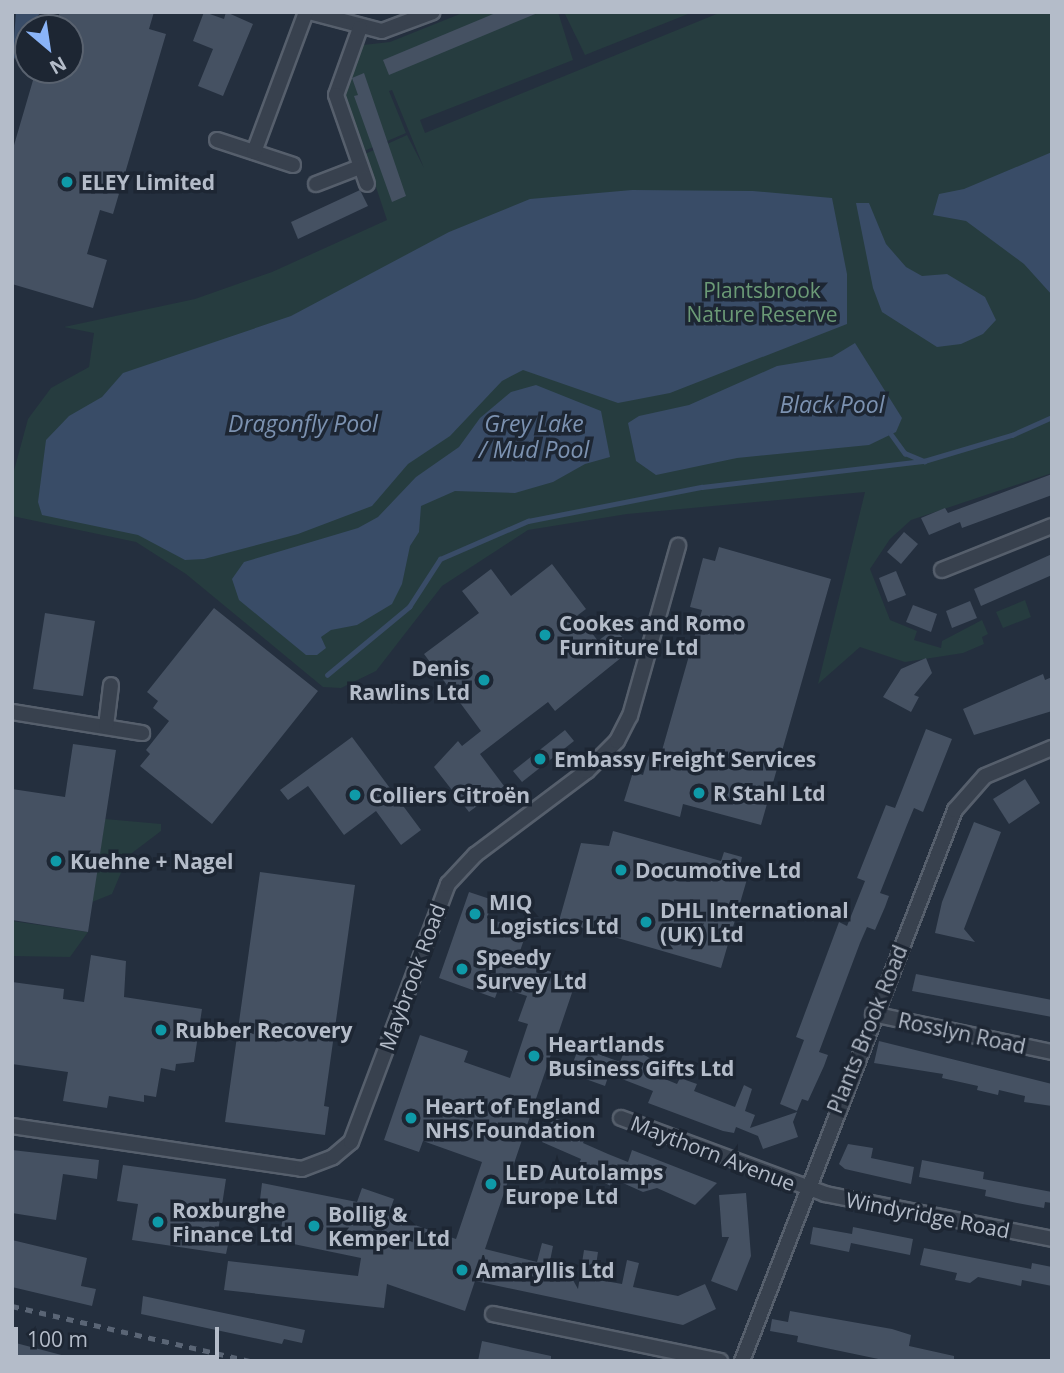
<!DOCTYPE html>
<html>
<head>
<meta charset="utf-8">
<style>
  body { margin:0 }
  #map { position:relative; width:1064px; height:1373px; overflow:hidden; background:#242f3e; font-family:"Open Sans",sans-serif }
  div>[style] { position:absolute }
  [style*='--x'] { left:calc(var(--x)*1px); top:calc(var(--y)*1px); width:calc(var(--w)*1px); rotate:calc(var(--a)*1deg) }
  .green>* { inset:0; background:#263c3f }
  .water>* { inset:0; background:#394c67 }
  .stream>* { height:4.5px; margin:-2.25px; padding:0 2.25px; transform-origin:2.25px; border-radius:2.25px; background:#394c67 }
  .building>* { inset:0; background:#455162 }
  .roads { filter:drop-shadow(2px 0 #565f6c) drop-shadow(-2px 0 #565f6c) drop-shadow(0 2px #565f6c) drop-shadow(0 -2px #565f6c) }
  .minor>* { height:14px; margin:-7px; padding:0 7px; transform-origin:7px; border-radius:7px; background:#38414e }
  .rail>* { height:4.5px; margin-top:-2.25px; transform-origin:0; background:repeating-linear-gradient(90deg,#5a6575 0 7px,transparent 0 14px) }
  .dots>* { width:19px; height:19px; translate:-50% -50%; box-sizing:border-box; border:4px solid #1d2633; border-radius:50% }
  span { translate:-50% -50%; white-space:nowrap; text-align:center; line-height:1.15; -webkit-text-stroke:7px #1d2633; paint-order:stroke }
  .poi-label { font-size:21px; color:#b4bcc9; font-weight:700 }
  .left { translate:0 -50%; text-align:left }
  .right { translate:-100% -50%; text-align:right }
  .park-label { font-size:21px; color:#6b9a76 }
  .street-label { font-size:21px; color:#b4bcc9 }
  .water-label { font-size:23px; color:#7c92b1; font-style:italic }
  .frame { position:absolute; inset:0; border:14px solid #b4bcc9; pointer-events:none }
  .north { position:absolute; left:14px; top:14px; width:70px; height:70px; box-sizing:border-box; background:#1d2633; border:2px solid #59626f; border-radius:50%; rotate:151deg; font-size:19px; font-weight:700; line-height:28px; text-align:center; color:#b4bcc9 }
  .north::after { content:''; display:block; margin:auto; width:24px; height:32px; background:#8ab4f8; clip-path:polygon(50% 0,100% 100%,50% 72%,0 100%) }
  .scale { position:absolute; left:14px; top:1327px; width:205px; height:32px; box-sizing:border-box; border:4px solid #b4bcc9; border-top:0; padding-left:9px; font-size:21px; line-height:24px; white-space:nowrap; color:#b4bcc9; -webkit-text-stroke:5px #1d2633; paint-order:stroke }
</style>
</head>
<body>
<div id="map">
  <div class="green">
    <div style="clip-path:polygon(465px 12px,558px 12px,573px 60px,420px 120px,425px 133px,719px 13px,1052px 12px,1052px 473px,911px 520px,890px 539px,870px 569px,890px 620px,917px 631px,914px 640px,941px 648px,942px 641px,982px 620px,988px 634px,982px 637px,984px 644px,963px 653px,905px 662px,860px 647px,818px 684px,865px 492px,627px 514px,528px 530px,442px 586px,376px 671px,341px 688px,323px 687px,186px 574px,136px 542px,12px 516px,12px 478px,28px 419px,51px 388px,89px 367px,94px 333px,64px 327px,195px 299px,272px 272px,387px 220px,365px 154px,407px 135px,424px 168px,392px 90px,389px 91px,406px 133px,364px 151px,346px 109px,346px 79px,363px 45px,390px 42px)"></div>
    <div style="clip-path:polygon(564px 12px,693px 12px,585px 55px)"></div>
    <div style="clip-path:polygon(1025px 600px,1031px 617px,1003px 628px,996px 612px)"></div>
    <div style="clip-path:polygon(105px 819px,161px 824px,161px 831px,128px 856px,112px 894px,92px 902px)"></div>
    <div style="clip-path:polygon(12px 921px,88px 932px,70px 957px,12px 956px)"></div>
  </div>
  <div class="water">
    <div style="clip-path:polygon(16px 12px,41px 12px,28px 28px,12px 64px)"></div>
    <div style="clip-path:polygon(1052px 152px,1052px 295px,1024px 264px,966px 221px,933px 215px,939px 194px,964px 189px)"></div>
    <div style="clip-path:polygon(632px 190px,753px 191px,832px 198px,847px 274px,847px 324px,670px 393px,618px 403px,523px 370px,502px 381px,450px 436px,408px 464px,372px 506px,298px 534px,204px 559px,185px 560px,138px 535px,42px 515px,38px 502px,46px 440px,69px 416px,102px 397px,123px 373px,291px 316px,449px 232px,530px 199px)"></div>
    <div style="clip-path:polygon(856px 203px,869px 203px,886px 244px,906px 267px,922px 276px,947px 274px,985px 297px,996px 320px,983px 334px,961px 344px,937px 347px,882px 312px,873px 288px)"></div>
    <div style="clip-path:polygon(855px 343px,902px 418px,896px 432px,869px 445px,737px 458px,656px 475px,636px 461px,628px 423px,639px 416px,689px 405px,777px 366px,832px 357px)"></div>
    <div style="clip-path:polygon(536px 385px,601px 411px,610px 457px,585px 464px,553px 482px,515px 493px,455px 491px,421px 506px,419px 532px,410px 546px,402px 584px,392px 604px,357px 625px,331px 630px,321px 637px,326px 648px,317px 655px,306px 655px,239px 600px,232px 579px,244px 562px,358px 528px,378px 517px,416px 477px,459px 447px,480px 418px,511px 392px)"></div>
  </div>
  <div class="stream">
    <div style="--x:891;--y:434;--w:24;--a:54"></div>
    <div style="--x:905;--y:453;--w:21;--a:23"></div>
    <div style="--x:924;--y:461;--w:92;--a:-16.5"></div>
    <div style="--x:1012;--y:435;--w:44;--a:-24.2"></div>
    <div style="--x:327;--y:675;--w:107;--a:-39.7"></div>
    <div style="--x:409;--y:607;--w:57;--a:-57.1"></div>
    <div style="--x:440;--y:559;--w:96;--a:-23.4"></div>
    <div style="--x:528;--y:521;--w:177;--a:-11.1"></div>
    <div style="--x:702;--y:487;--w:224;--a:-6.7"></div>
  </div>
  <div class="building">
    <div style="clip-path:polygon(60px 12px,154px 12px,149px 29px,166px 34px,113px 214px,100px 210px,87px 254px,107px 260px,93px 308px,12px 284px,12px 152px,36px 70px,70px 70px,70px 28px,55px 28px)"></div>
    <div style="clip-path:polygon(204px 12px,224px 19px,226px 12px,253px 24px,223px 96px,198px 86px,213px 49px,193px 41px)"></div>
    <div style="clip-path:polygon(498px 12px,540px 12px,389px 75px,383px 60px)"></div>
    <div style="clip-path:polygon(364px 73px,406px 196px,392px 202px,354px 96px,358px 95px,352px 78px)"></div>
    <div style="clip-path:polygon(360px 190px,368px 206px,298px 239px,291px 222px)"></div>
    <div style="clip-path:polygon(1052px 474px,1052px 495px,962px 528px,960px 522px,929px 535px,921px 518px,945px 508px,948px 513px)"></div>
    <div style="clip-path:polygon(904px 532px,918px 544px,901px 564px,887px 552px)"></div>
    <div style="clip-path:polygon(719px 547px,831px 579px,761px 825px,683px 804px,680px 817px,624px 801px,633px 772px,643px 775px,650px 751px,661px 754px,702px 610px,690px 607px,703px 558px,715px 561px)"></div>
    <div style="clip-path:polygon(1052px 554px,1052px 575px,981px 606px,974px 589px)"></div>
    <div style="clip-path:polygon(552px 564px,586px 609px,578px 615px,598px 641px,615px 628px,626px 642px,616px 650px,622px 657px,555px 711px,548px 702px,480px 754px,504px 786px,469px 812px,434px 767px,458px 741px,462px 746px,481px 731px,424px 654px,479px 613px,462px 591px,491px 569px,511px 596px)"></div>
    <div style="clip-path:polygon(896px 571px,906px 595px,888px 602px,879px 578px)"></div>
    <div style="clip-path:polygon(970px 601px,977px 618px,952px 628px,946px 611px)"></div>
    <div style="clip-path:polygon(913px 605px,937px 614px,931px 632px,906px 622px)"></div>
    <div style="clip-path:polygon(214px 608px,318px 691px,212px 824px,140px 766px,150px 754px,146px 750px,169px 721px,153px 708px,158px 701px,147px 692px)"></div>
    <div style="clip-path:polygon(45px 613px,95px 621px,83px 696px,33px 689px)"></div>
    <div style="clip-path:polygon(926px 658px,932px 673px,914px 695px,919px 697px,911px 712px,883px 697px,901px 669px)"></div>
    <div style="clip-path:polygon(1043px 674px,1045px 680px,1052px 677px,1052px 711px,974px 735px,963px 709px)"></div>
    <div style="clip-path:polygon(926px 729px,952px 739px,923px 812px,914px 808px,907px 825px,880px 893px,889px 896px,885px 907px,875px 930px,867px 927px,860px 943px,819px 1052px,828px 1055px,824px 1066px,808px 1101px,802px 1099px,797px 1111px,780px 1104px,804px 1040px,796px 1037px,839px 922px,847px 926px,865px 881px,857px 878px,886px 805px,895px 808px)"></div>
    <div style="clip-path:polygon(565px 730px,574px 741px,522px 782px,513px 771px)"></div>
    <div style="clip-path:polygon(352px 737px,421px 830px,401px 845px,376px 811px,344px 835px,308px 786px,288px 800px,280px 790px)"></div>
    <div style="clip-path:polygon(73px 744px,116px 750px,88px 932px,12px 920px,12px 789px,65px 797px)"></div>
    <div style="clip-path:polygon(1025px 779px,1040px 803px,1009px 824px,993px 799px)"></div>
    <div style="clip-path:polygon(974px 822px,1001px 832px,964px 929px,975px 942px,935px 933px,942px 902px)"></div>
    <div style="clip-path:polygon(613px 831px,721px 861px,724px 852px,742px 857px,740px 866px,750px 869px,721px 968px,559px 921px,581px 843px,609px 846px)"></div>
    <div style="clip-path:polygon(260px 872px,355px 885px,324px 1106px,329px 1107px,325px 1135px,225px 1122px)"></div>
    <div style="clip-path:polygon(469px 892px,493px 900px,487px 918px,527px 931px,520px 951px,549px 961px,546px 970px,576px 981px,485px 1249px,537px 1262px,542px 1243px,553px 1246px,550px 1261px,563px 1262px,578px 1289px,584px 1250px,598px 1252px,594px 1279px,622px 1284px,627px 1260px,639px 1263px,633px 1287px,678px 1296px,705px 1284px,716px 1309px,683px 1325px,475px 1281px,465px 1311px,387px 1284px,384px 1308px,224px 1290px,228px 1261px,358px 1276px,361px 1258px,279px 1241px,284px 1211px,259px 1208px,262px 1183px,357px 1202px,362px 1188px,394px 1199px,388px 1216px,456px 1239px,482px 1162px,423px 1141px,419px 1152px,384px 1140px,420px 1035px,468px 1051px,464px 1062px,510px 1078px,528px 1024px,518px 1021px,527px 996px,499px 987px,495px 998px,439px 978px)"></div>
    <div style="clip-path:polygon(91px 955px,126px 961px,124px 997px,202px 1009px,194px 1062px,176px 1064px,175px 1071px,161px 1068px,156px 1097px,144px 1095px,144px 1102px,109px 1096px,107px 1108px,63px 1101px,68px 1072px,12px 1064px,12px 982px,64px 989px,63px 999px,84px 1002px)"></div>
    <div style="clip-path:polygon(916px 974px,1052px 1000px,1052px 1017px,912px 991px)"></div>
    <div style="clip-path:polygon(879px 1041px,1052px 1084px,1052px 1106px,1024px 1102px,1025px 1096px,999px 1090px,998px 1095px,977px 1090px,978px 1086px,942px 1078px,943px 1074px,874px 1063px)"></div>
    <div style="clip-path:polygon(627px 1044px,659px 1064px,655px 1075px,677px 1084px,680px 1078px,697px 1084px,694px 1091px,735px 1107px,744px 1085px,752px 1089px,745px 1111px,755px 1115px,750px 1128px,797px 1112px,793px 1122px,798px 1137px,763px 1149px,758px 1136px,736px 1127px,734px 1133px,723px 1131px,648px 1103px,653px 1091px,609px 1074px,605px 1086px,569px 1073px,579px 1047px,620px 1062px)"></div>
    <div style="clip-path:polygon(553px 1117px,588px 1132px,583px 1143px,608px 1154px,628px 1162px,632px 1150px,717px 1183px,695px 1205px,657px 1188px,643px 1192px,614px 1179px,611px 1186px,576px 1170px,581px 1159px,542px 1142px)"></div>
    <div style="clip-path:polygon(848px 1144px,873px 1148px,871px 1158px,914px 1167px,911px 1184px,845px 1169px,839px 1164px)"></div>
    <div style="clip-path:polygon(12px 1150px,99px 1160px,97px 1179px,63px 1174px,56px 1220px,12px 1213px)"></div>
    <div style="clip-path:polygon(922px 1160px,984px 1172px,983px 1179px,1052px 1192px,1052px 1203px,1045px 1202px,1044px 1208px,1017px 1203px,985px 1196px,986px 1190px,919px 1177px)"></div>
    <div style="clip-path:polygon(123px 1165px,226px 1179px,217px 1238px,229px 1240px,226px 1254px,132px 1240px,138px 1204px,117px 1201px)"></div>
    <div style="clip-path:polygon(746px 1193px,751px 1256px,737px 1291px,711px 1281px,729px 1237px,722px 1237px,719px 1195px)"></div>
    <div style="clip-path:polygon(813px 1227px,852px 1234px,853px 1227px,913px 1239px,910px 1255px,851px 1243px,849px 1252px,810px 1244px)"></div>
    <div style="clip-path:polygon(12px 1240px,87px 1258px,81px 1286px,96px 1289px,92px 1306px,12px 1287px)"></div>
    <div style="clip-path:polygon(924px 1248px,1031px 1269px,1032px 1263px,1052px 1267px,1052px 1286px,1022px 1280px,1021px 1286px,978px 1277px,970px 1283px,955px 1280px,957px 1273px,920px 1265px)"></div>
    <div style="clip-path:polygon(143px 1296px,305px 1330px,302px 1343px,284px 1339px,282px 1344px,141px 1314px)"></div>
    <div style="clip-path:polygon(790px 1311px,892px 1329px,911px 1335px,909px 1346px,954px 1356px,954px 1361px,888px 1361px,797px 1342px,798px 1336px,770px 1331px,772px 1319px,788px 1322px)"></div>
    <div style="clip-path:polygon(482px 1341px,551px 1356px,551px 1361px,478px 1361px)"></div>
    <div style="clip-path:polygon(12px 1342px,69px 1357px,69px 1361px,12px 1361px)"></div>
  </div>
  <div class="roads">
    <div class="minor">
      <div style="--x:309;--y:12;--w:75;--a:14.6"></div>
      <div style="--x:382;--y:31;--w:54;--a:-20.4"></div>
      <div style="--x:360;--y:28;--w:71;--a:109.7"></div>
      <div style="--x:336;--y:95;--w:94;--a:70.8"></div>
      <div style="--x:217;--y:140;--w:80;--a:18.2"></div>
      <div style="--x:254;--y:152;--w:149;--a:-69.6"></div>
      <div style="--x:316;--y:184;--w:47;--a:-21.1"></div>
      <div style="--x:942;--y:570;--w:118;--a:-21.8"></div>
      <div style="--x:12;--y:712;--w:132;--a:9.2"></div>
      <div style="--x:106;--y:726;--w:41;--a:-83"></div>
      <div style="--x:873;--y:1014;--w:183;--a:12"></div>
      <div style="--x:621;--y:1118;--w:218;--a:20.4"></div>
      <div style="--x:825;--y:1194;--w:231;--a:11.2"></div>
      <div style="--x:12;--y:1126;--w:293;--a:8.4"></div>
      <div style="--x:302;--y:1169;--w:33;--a:-21"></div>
      <div style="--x:333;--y:1157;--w:23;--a:-40"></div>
      <div style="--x:351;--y:1142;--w:276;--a:-69.4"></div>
      <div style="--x:448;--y:884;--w:40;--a:-47"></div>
      <div style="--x:475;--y:855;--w:140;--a:-36.9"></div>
      <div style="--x:587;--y:771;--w:42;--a:-45"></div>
      <div style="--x:617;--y:741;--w:28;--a:-63"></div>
      <div style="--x:630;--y:716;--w:177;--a:-74.2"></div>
      <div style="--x:493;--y:1314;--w:232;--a:11.7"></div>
      <div style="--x:742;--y:1361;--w:591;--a:-68.86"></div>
      <div style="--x:955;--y:810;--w:45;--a:-48.6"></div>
      <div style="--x:985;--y:776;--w:73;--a:-22.7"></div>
    </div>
  </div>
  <div class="rail">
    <div style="--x:12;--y:1306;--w:245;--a:13"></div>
  </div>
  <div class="dots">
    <div style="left:67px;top:182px;background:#0f9aa8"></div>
    <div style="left:545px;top:635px;background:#0f9aa8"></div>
    <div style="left:484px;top:680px;background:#0f9aa8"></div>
    <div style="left:540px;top:759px;background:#0f9aa8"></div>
    <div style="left:699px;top:793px;background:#0f9aa8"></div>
    <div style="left:355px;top:795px;background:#0f9aa8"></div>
    <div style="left:56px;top:861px;background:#0f9aa8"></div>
    <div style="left:621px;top:870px;background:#0f9aa8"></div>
    <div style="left:475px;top:914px;background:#0f9aa8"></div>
    <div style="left:646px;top:922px;background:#0f9aa8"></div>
    <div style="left:462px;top:969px;background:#0f9aa8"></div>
    <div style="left:161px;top:1030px;background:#0f9aa8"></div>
    <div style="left:534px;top:1056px;background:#0f9aa8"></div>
    <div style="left:411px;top:1118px;background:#0f9aa8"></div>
    <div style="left:491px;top:1184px;background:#0f9aa8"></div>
    <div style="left:158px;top:1222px;background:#0f9aa8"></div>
    <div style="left:314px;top:1226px;background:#0f9aa8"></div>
    <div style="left:462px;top:1270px;background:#0f9aa8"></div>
  </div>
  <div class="poi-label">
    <span class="left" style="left:81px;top:182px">ELEY Limited</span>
    <span class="left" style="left:559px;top:635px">Cookes and Romo<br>Furniture Ltd</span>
    <span class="right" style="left:470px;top:680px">Denis<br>Rawlins Ltd</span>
    <span class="left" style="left:554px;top:759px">Embassy Freight Services</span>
    <span class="left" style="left:713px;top:793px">R Stahl Ltd</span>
    <span class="left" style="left:369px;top:795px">Colliers Citroën</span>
    <span class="left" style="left:70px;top:861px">Kuehne + Nagel</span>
    <span class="left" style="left:635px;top:870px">Documotive Ltd</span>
    <span class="left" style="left:489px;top:914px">MIQ<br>Logistics Ltd</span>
    <span class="left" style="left:660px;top:922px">DHL International<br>(UK) Ltd</span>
    <span class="left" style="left:476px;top:969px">Speedy<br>Survey Ltd</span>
    <span class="left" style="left:175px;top:1030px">Rubber Recovery</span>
    <span class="left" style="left:548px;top:1056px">Heartlands<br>Business Gifts Ltd</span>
    <span class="left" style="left:425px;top:1118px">Heart of England<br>NHS Foundation</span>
    <span class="left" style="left:505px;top:1184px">LED Autolamps<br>Europe Ltd</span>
    <span class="left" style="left:172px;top:1222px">Roxburghe<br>Finance Ltd</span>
    <span class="left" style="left:328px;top:1226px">Bollig &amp;<br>Kemper Ltd</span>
    <span class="left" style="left:476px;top:1270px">Amaryllis Ltd</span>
  </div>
  <div class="park-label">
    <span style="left:762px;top:302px">Plantsbrook<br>Nature Reserve</span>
  </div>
  <div class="street-label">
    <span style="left:412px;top:977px;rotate:-70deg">Maybrook Road</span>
    <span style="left:867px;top:1029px;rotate:-68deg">Plants Brook Road</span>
    <span style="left:962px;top:1033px;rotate:12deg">Rosslyn Road</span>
    <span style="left:713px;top:1153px;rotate:21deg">Maythorn Avenue</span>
    <span style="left:928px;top:1215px;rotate:11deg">Windyridge Road</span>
  </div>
  <div class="water-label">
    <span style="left:832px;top:404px">Black Pool</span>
    <span style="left:303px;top:423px">Dragonfly Pool</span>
    <span style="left:534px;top:436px">Grey Lake<br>/ Mud Pool</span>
  </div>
  <div class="frame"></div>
  <div class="north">N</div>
  <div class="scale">100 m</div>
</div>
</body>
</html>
